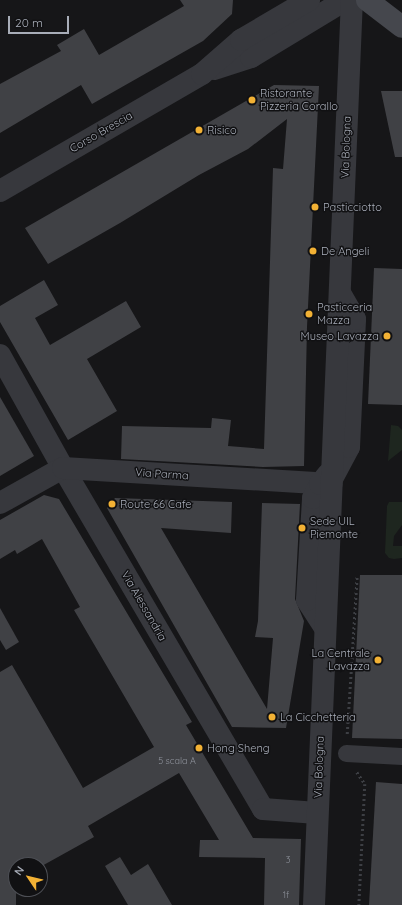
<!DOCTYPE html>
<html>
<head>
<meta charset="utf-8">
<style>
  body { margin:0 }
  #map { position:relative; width:402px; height:905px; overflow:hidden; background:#161618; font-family:Quicksand,sans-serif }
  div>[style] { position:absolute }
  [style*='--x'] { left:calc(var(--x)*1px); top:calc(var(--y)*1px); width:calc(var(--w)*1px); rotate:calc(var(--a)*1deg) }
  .green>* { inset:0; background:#1e261f }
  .building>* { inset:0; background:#404145 }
  .path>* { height:2.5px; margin-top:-1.25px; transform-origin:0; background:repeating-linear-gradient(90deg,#3d3f44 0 2px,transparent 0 5px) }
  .pedestrian>* { height:17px; margin:-8.5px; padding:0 8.5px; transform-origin:8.5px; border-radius:8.5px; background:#37383d }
  .minor>* { height:22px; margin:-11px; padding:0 11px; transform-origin:11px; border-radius:11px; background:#37383d }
  .tertiary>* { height:22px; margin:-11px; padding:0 11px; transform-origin:11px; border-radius:11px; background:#37383d }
  .secondary>* { height:22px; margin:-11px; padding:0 11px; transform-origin:11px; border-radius:11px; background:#45474d }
  .dots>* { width:11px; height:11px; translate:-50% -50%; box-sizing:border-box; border:2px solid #111113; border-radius:50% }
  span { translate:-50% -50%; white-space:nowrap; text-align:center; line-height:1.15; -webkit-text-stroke:3px #111113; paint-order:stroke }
  .number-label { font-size:9px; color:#8e929b }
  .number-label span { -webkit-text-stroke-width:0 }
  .poi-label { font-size:11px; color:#a8adb8 }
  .left { translate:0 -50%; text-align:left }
  .right { translate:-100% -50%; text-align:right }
  .street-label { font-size:11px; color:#a8adb8 }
  .north { position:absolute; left:8px; top:857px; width:40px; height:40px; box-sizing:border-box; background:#111113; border:1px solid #4d4f55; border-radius:50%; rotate:305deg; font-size:11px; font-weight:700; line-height:16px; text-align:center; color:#a8adb8 }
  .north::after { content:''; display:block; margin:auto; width:14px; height:18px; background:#f2b134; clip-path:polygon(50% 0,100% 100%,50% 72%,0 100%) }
  .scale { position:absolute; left:8px; top:16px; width:61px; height:18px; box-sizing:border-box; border:2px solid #a8adb8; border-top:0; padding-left:5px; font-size:12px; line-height:14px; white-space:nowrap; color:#a8adb8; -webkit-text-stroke:3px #111113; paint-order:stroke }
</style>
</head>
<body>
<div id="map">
  <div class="green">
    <div style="clip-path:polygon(391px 425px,398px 426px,402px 430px,402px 450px,388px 461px)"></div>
    <div style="clip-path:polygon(389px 502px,402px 502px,402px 525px,394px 536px,393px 546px,402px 546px,402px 558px,394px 559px,389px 558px,385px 553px,387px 506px)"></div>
  </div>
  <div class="building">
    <div style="clip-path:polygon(180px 0,233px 0,232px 14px,203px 41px,92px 104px,81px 85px,0 133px,0 84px,61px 51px,57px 45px,84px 29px,99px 55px,184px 6px)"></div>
    <div style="clip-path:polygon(274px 85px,319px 86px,307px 327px,304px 466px,263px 467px,121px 459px,122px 426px,211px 428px,212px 418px,231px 420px,228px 446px,264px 449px,273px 168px,283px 169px,287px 119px,248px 149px,199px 175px,120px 223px,48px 264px,25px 228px)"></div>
    <div style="clip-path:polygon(381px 91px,402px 91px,402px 157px,395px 157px)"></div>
    <div style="clip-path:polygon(374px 268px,402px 269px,402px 405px,368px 404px)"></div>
    <div style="clip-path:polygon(44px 280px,58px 305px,35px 318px,50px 345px,126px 301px,141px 327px,87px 359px,117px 411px,68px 440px,0 322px,0 306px)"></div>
    <div style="clip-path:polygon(0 397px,34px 456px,0 476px)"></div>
    <div style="clip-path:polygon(44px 495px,59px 499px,192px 722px,186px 725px,253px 838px,301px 839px,299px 905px,264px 905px,265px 858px,199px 857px,200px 840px,219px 840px,179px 773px,88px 826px,94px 837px,40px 867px,40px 865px,16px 865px,16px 905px,0 905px,0 672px,12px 665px,83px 788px,154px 747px,74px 610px,80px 607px,42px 539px,17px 554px,15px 550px,0 559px,0 520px)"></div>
    <div style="clip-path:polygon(115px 498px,232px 502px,231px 533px,161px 528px,267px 709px,273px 638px,255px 637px,258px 621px,262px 503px,300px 504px,295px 599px,304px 621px,286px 728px,232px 727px,107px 508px)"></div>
    <div style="clip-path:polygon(360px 575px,402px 575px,402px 739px,352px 738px)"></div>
    <div style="clip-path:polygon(0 608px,19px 642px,6px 650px,0 640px)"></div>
    <div style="clip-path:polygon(376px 782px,402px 784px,402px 905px,369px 905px)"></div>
    <div style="clip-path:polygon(120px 857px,131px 875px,148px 864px,172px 905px,128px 905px,105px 866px)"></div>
  </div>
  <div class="path">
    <div style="--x:347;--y:734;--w:159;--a:-86.4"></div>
    <div style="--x:357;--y:772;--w:14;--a:56"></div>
    <div style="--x:365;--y:784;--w:121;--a:92.8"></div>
  </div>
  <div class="pedestrian">
    <div style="--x:346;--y:753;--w:56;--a:3.1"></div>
  </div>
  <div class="minor">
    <div style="--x:0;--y:355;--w:129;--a:60.9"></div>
    <div style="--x:63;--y:468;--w:395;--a:59.6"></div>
    <div style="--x:263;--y:809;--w:54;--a:4.2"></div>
    <div style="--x:333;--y:477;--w:34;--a:-62"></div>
    <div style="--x:349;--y:447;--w:128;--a:-87.3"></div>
    <div style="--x:355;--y:319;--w:30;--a:-120"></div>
    <div style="--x:0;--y:503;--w:72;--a:-29.1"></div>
    <div style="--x:63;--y:468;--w:269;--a:3.4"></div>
    <div style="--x:325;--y:628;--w:33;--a:-123"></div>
    <div style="--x:307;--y:600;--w:102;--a:-86.6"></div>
    <div style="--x:313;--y:498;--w:16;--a:-63"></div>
    <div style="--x:320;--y:484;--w:13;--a:-51"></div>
  </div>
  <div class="tertiary">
    <div style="--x:214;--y:69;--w:39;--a:-18"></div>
    <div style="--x:251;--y:57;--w:110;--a:-31.2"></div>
    <div style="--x:0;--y:191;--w:233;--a:-30.1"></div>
    <div style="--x:202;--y:74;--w:52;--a:-41.1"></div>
    <div style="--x:241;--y:40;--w:79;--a:-30.5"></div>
    <div style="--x:314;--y:905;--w:906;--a:-87.6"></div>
  </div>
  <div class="secondary">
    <div style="--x:367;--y:0;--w:44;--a:37.6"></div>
  </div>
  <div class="dots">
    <div style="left:252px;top:100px;background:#f2b134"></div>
    <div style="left:199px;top:130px;background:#f2b134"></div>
    <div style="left:315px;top:207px;background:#f2b134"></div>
    <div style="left:313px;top:251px;background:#f2b134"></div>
    <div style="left:309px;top:314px;background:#f2b134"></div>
    <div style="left:387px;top:336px;background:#f2b134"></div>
    <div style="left:112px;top:504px;background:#f2b134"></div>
    <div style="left:302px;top:528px;background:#f2b134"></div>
    <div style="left:378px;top:660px;background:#f2b134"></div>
    <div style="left:272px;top:717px;background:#f2b134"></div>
    <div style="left:199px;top:748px;background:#f2b134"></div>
  </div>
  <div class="number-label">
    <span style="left:177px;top:761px">5 scala A</span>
    <span style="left:288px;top:860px">3</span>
    <span style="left:286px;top:895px">1f</span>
  </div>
  <div class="poi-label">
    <span class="left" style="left:260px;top:100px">Ristorante<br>Pizzeria Corallo</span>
    <span class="left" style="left:207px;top:130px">Risico</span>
    <span class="left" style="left:323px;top:207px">Pasticciotto</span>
    <span class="left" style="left:321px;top:251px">De Angeli</span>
    <span class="left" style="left:317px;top:314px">Pasticceria<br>Mazza</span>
    <span class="right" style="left:379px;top:336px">Museo Lavazza</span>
    <span class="left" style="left:120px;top:504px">Route 66 Cafe</span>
    <span class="left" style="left:310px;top:528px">Sede UIL<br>Piemonte</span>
    <span class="right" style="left:370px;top:660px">La Centrale<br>Lavazza</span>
    <span class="left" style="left:280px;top:717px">La Cicchetteria</span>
    <span class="left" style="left:207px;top:748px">Hong Sheng</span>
  </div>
  <div class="street-label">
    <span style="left:101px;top:132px;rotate:-30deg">Corso Brescia</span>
    <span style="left:346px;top:147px;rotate:-88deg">Via Bologna</span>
    <span style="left:162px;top:474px;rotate:4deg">Via Parma</span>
    <span style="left:144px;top:606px;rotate:60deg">Via Alessandria</span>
    <span style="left:319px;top:767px;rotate:-88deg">Via Bologna</span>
  </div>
  <div class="north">N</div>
  <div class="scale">20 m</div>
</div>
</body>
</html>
